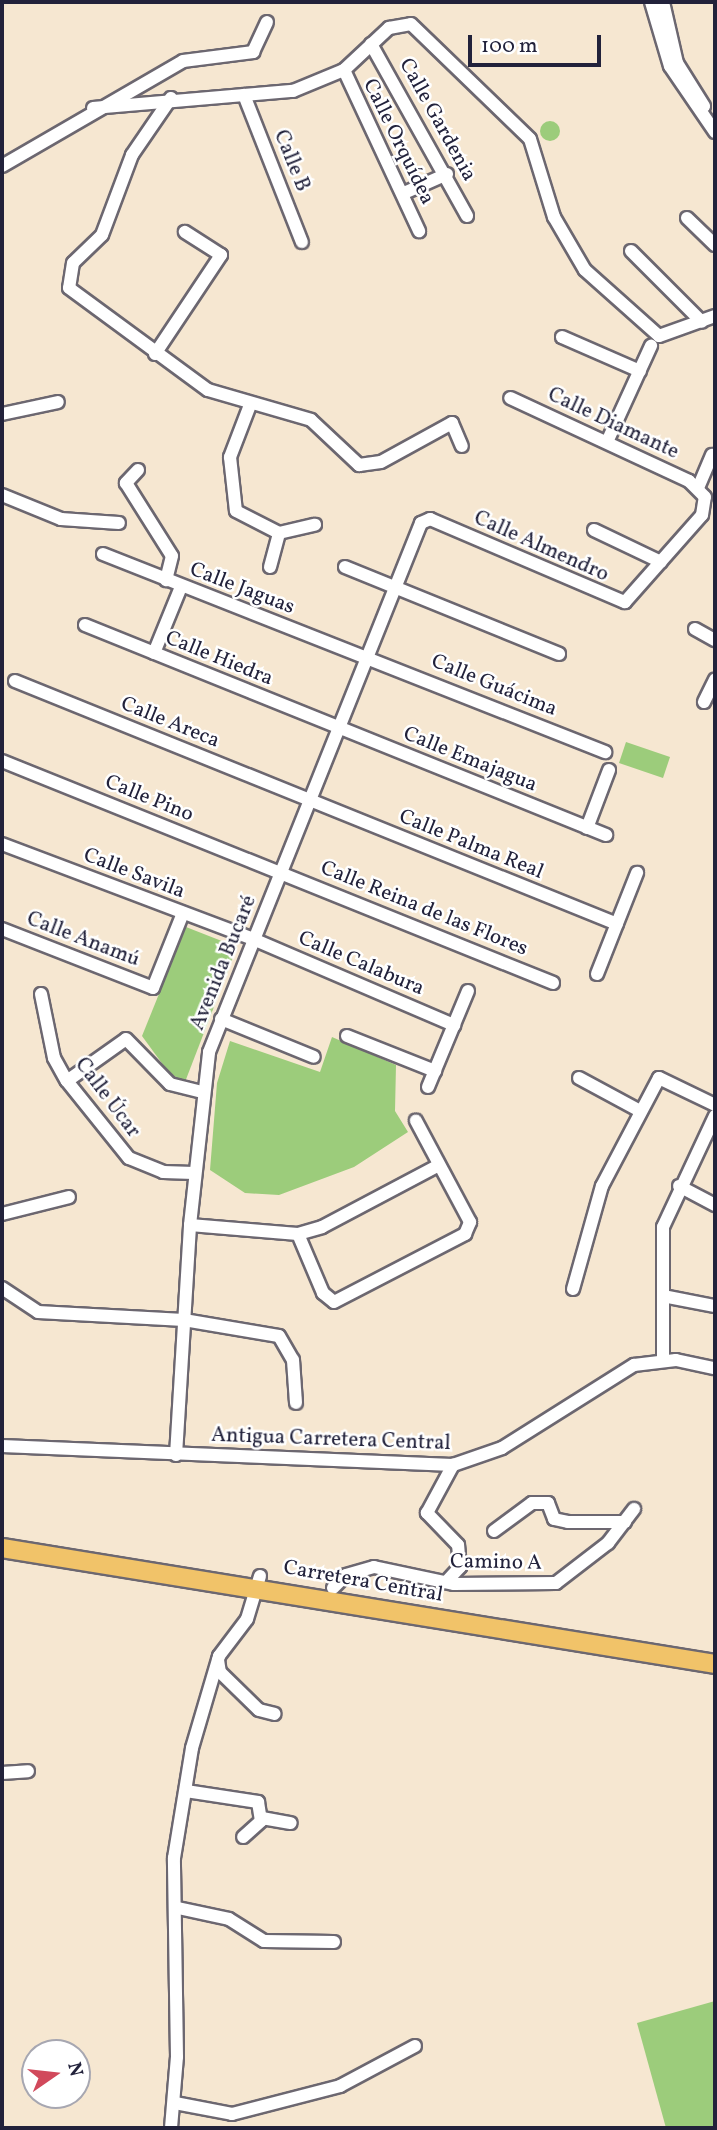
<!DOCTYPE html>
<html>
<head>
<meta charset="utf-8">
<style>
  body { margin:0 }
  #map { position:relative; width:717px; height:2130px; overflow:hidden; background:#f6e7d1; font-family:Vollkorn,serif }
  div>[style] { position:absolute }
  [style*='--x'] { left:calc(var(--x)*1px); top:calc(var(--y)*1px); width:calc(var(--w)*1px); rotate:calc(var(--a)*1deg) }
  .green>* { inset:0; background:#9ccc7b }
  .round { border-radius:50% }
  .roads { filter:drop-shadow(2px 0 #6c6770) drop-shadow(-2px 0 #6c6770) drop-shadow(0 2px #6c6770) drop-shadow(0 -2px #6c6770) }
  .minor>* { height:12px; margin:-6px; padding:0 6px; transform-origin:6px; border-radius:6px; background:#fff }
  .highway>* { height:18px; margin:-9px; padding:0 9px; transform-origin:9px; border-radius:9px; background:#f1c369 }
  span { translate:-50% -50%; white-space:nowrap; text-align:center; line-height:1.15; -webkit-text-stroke:5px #fff; paint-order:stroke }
  .street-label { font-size:21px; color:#22223b }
  .frame { position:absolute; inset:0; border:4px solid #22223b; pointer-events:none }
  .north { position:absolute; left:21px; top:2039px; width:70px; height:70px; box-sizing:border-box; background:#fff; border:2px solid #a7a7b1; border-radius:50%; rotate:76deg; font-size:19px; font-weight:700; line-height:28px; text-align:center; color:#22223b }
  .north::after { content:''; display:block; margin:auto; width:24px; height:32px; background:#d1495b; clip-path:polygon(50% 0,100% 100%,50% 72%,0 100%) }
  .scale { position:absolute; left:468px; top:35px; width:133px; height:32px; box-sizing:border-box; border:4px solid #22223b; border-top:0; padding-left:9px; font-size:21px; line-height:24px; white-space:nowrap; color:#22223b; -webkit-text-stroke:5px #fff; paint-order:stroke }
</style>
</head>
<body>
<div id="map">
  <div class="green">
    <div class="round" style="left:540px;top:121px;width:20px;height:20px"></div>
    <div style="clip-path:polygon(626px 742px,670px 757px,663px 778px,619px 763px)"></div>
    <div style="clip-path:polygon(186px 927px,237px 947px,185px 1082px,169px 1073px,142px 1036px)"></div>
    <div style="clip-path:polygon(332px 1037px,396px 1065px,395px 1111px,408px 1132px,354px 1167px,279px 1195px,245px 1193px,210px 1170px,217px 1083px,230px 1041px,320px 1072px)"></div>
    <div style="clip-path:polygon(715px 2001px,715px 2128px,666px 2128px,637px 2023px)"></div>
  </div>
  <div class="roads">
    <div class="minor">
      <div style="--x:651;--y:2;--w:67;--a:73.5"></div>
      <div style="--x:670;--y:66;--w:80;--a:55.7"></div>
      <div style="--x:663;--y:2;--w:63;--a:77.1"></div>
      <div style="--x:677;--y:63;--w:51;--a:57.9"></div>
      <div style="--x:371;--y:44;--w:197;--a:60.8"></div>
      <div style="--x:344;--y:70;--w:178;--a:65"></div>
      <div style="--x:244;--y:95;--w:158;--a:68.5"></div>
      <div style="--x:171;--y:98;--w:69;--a:124.4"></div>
      <div style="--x:132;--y:155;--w:85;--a:110.6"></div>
      <div style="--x:102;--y:235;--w:40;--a:136"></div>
      <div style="--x:73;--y:263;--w:25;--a:99"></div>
      <div style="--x:69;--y:288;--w:172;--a:36.3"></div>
      <div style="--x:208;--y:390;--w:107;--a:16.2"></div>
      <div style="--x:311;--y:420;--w:66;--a:43.2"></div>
      <div style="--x:359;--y:465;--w:22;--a:-8"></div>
      <div style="--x:381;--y:462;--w:81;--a:-28.8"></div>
      <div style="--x:452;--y:423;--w:25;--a:67"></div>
      <div style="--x:93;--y:108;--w:201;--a:-4.9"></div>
      <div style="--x:293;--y:91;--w:55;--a:-22.4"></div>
      <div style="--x:344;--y:70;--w:62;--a:-43"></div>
      <div style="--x:389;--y:28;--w:22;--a:-10"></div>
      <div style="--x:411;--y:24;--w:165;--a:44"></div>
      <div style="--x:530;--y:139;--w:82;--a:72.9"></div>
      <div style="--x:554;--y:217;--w:61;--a:59.7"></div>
      <div style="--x:585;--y:270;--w:99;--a:41.7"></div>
      <div style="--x:659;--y:336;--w:59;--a:-19.7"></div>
      <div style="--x:2;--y:166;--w:209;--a:-30.1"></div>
      <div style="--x:183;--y:61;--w:71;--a:-7.3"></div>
      <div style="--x:253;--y:52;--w:33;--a:-65"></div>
      <div style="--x:404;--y:193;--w:47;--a:-23.8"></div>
      <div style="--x:687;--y:218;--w:39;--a:44"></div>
      <div style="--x:631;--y:251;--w:100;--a:45"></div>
      <div style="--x:562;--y:337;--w:85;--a:23.6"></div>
      <div style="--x:155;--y:354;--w:119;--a:-56.3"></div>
      <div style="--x:221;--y:255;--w:43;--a:-147.4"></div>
      <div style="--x:250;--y:405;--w:56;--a:111"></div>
      <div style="--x:230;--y:457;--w:54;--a:83.7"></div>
      <div style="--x:236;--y:511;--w:48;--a:27.1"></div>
      <div style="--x:279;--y:533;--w:37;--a:-13"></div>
      <div style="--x:2;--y:414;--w:57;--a:-12.1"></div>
      <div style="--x:607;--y:442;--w:106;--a:-65.4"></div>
      <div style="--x:138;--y:470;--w:18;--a:133"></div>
      <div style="--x:126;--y:483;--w:86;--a:57.8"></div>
      <div style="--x:172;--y:556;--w:25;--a:104"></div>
      <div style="--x:698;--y:488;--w:36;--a:-67"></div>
      <div style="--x:2;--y:495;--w:64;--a:22.1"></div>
      <div style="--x:61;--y:519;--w:58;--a:3.9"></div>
      <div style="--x:594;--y:530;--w:74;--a:25.5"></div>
      <div style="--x:103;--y:554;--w:540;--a:21.53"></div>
      <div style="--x:270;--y:567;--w:35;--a:-75"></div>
      <div style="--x:345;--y:567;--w:231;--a:22.1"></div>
      <div style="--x:85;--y:625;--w:562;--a:21.95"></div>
      <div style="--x:695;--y:629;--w:23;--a:29"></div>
      <div style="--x:154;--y:653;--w:71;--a:-67.8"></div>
      <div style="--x:15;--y:681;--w:649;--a:21.98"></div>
      <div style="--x:704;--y:702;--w:25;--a:-64"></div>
      <div style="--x:2;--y:761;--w:594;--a:21.94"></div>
      <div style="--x:587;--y:828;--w:62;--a:-69.2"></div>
      <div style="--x:2;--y:844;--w:268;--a:20.7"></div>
      <div style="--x:253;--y:939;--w:219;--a:23.2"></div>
      <div style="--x:2;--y:929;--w:162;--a:21.3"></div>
      <div style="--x:153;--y:988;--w:81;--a:-68.2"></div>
      <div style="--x:597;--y:974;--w:109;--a:-68.4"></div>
      <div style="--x:41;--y:994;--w:65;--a:78.5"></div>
      <div style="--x:54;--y:1058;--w:26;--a:61"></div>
      <div style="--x:67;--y:1081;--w:99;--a:51.2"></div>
      <div style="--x:129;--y:1158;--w:37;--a:22"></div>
      <div style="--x:163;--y:1172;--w:31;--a:2"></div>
      <div style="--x:221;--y:1019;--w:100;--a:22.2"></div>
      <div style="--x:347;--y:1036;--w:95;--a:21.7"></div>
      <div style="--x:579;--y:1078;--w:69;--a:28.4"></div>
      <div style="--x:67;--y:1081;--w:72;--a:-35.4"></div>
      <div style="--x:126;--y:1039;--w:63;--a:45.6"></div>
      <div style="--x:170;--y:1084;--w:32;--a:14"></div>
      <div style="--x:428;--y:1087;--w:104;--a:-67.4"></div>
      <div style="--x:679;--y:1186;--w:41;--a:27.8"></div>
      <div style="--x:2;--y:1214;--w:69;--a:-14.2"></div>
      <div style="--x:190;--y:1225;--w:108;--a:4.8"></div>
      <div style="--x:298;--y:1234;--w:25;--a:-16"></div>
      <div style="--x:322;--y:1227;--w:132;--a:-27.9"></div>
      <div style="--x:298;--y:1234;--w:64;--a:67"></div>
      <div style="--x:323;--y:1293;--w:14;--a:39"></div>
      <div style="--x:334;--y:1302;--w:148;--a:-27.4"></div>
      <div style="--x:465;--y:1234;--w:13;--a:-67"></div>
      <div style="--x:470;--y:1222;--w:115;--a:-118.1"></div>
      <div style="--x:2;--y:1288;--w:43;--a:33.7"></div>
      <div style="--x:38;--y:1312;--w:146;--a:3.1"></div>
      <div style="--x:184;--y:1320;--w:96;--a:9.6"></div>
      <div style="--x:279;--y:1336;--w:28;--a:60"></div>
      <div style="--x:293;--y:1360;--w:43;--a:86"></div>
      <div style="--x:573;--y:1289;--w:107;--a:-74.3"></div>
      <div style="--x:602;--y:1186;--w:122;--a:-62.2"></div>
      <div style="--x:659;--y:1078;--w:62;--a:25.7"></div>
      <div style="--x:663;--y:1296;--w:53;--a:10.9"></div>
      <div style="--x:663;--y:1359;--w:132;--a:-90"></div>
      <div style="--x:663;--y:1227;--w:123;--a:-64.9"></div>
      <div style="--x:2;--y:1446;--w:451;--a:2.4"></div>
      <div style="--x:453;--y:1465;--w:52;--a:-19.1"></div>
      <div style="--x:502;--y:1448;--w:156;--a:-32.2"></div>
      <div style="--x:634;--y:1365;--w:42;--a:-6.8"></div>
      <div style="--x:676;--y:1360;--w:40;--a:12"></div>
      <div style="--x:176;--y:1455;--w:230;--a:-86.5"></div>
      <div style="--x:190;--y:1225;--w:174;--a:-83.7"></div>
      <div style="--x:209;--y:1052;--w:570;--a:-68.16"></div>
      <div style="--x:421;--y:523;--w:10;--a:-24"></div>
      <div style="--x:430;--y:519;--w:212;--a:23.1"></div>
      <div style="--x:625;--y:602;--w:116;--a:-48.5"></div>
      <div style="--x:702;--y:515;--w:18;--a:-81"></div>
      <div style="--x:705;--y:497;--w:23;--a:-135"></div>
      <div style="--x:689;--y:481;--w:197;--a:-155.1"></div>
      <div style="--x:494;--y:1531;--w:47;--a:-36.4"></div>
      <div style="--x:532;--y:1503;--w:16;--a:0"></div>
      <div style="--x:548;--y:1503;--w:17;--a:69"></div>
      <div style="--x:554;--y:1519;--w:14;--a:12"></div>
      <div style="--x:568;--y:1522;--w:57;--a:0"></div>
      <div style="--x:446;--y:1582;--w:21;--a:-47"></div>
      <div style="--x:460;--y:1567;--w:22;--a:-95"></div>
      <div style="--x:458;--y:1545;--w:45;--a:-134.1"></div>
      <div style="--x:427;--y:1513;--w:55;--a:-61.6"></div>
      <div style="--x:333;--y:1588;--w:18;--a:-45"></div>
      <div style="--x:346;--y:1575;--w:29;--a:-16"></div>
      <div style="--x:374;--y:1567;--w:82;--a:12"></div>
      <div style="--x:454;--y:1584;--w:102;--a:-0.6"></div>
      <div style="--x:556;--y:1583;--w:66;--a:-37.6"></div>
      <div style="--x:608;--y:1543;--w:43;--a:-52.6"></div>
      <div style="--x:218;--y:1660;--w:12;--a:81"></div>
      <div style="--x:220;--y:1672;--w:54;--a:44.3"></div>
      <div style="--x:259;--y:1710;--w:16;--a:14"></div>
      <div style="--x:2;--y:1773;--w:26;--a:-4"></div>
      <div style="--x:186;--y:1791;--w:73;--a:8.7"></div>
      <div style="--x:258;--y:1802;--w:19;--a:81"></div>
      <div style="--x:261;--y:1821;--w:24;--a:138"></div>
      <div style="--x:262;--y:1818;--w:29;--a:10"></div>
      <div style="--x:178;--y:1908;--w:52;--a:12.2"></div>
      <div style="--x:229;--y:1919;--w:41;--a:32.2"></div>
      <div style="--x:264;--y:1941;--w:70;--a:0.8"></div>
      <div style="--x:175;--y:2103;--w:58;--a:10.9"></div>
      <div style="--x:232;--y:2114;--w:112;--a:-14.5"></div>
      <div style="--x:340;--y:2086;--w:85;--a:-28.1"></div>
      <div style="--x:171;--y:2128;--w:71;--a:-85.2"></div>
      <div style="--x:177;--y:2057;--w:199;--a:-90.9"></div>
      <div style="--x:174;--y:1858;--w:111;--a:-80.7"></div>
      <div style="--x:192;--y:1748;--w:96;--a:-73.6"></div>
      <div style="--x:219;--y:1656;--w:46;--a:-52.9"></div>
      <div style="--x:247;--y:1619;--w:45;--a:-73.2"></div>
    </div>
    <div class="highway">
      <div style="--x:2;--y:1548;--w:722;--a:9.24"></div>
    </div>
  </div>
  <div class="street-label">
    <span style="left:437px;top:120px;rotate:61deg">Calle Gardenia</span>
    <span style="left:398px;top:142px;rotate:64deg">Calle Orquídea</span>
    <span style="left:291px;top:161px;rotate:68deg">Calle B</span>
    <span style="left:613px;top:424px;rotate:25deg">Calle Diamante</span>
    <span style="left:541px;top:547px;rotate:24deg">Calle Almendro</span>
    <span style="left:242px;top:589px;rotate:21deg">Calle Jaguas</span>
    <span style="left:219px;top:659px;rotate:22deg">Calle Hiedra</span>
    <span style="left:494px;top:686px;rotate:22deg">Calle Guácima</span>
    <span style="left:170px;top:723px;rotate:22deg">Calle Areca</span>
    <span style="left:470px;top:760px;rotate:22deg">Calle Emajagua</span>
    <span style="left:149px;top:799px;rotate:22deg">Calle Pino</span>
    <span style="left:471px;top:845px;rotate:22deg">Calle Palma Real</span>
    <span style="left:134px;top:874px;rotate:21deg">Calle Savila</span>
    <span style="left:424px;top:909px;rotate:22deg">Calle Reina de las Flores</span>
    <span style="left:83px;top:940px;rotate:21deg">Calle Anamú</span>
    <span style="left:224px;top:963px;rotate:-68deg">Avenida Bucaré</span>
    <span style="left:361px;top:964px;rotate:23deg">Calle Calabura</span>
    <span style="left:107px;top:1098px;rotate:53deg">Calle Úcar</span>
    <span style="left:331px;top:1440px;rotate:2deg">Antigua Carretera Central</span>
    <span style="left:496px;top:1563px;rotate:1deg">Camino A</span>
    <span style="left:363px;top:1582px;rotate:10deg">Carretera Central</span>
  </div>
  <div class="frame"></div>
  <div class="north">N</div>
  <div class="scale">100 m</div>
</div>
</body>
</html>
